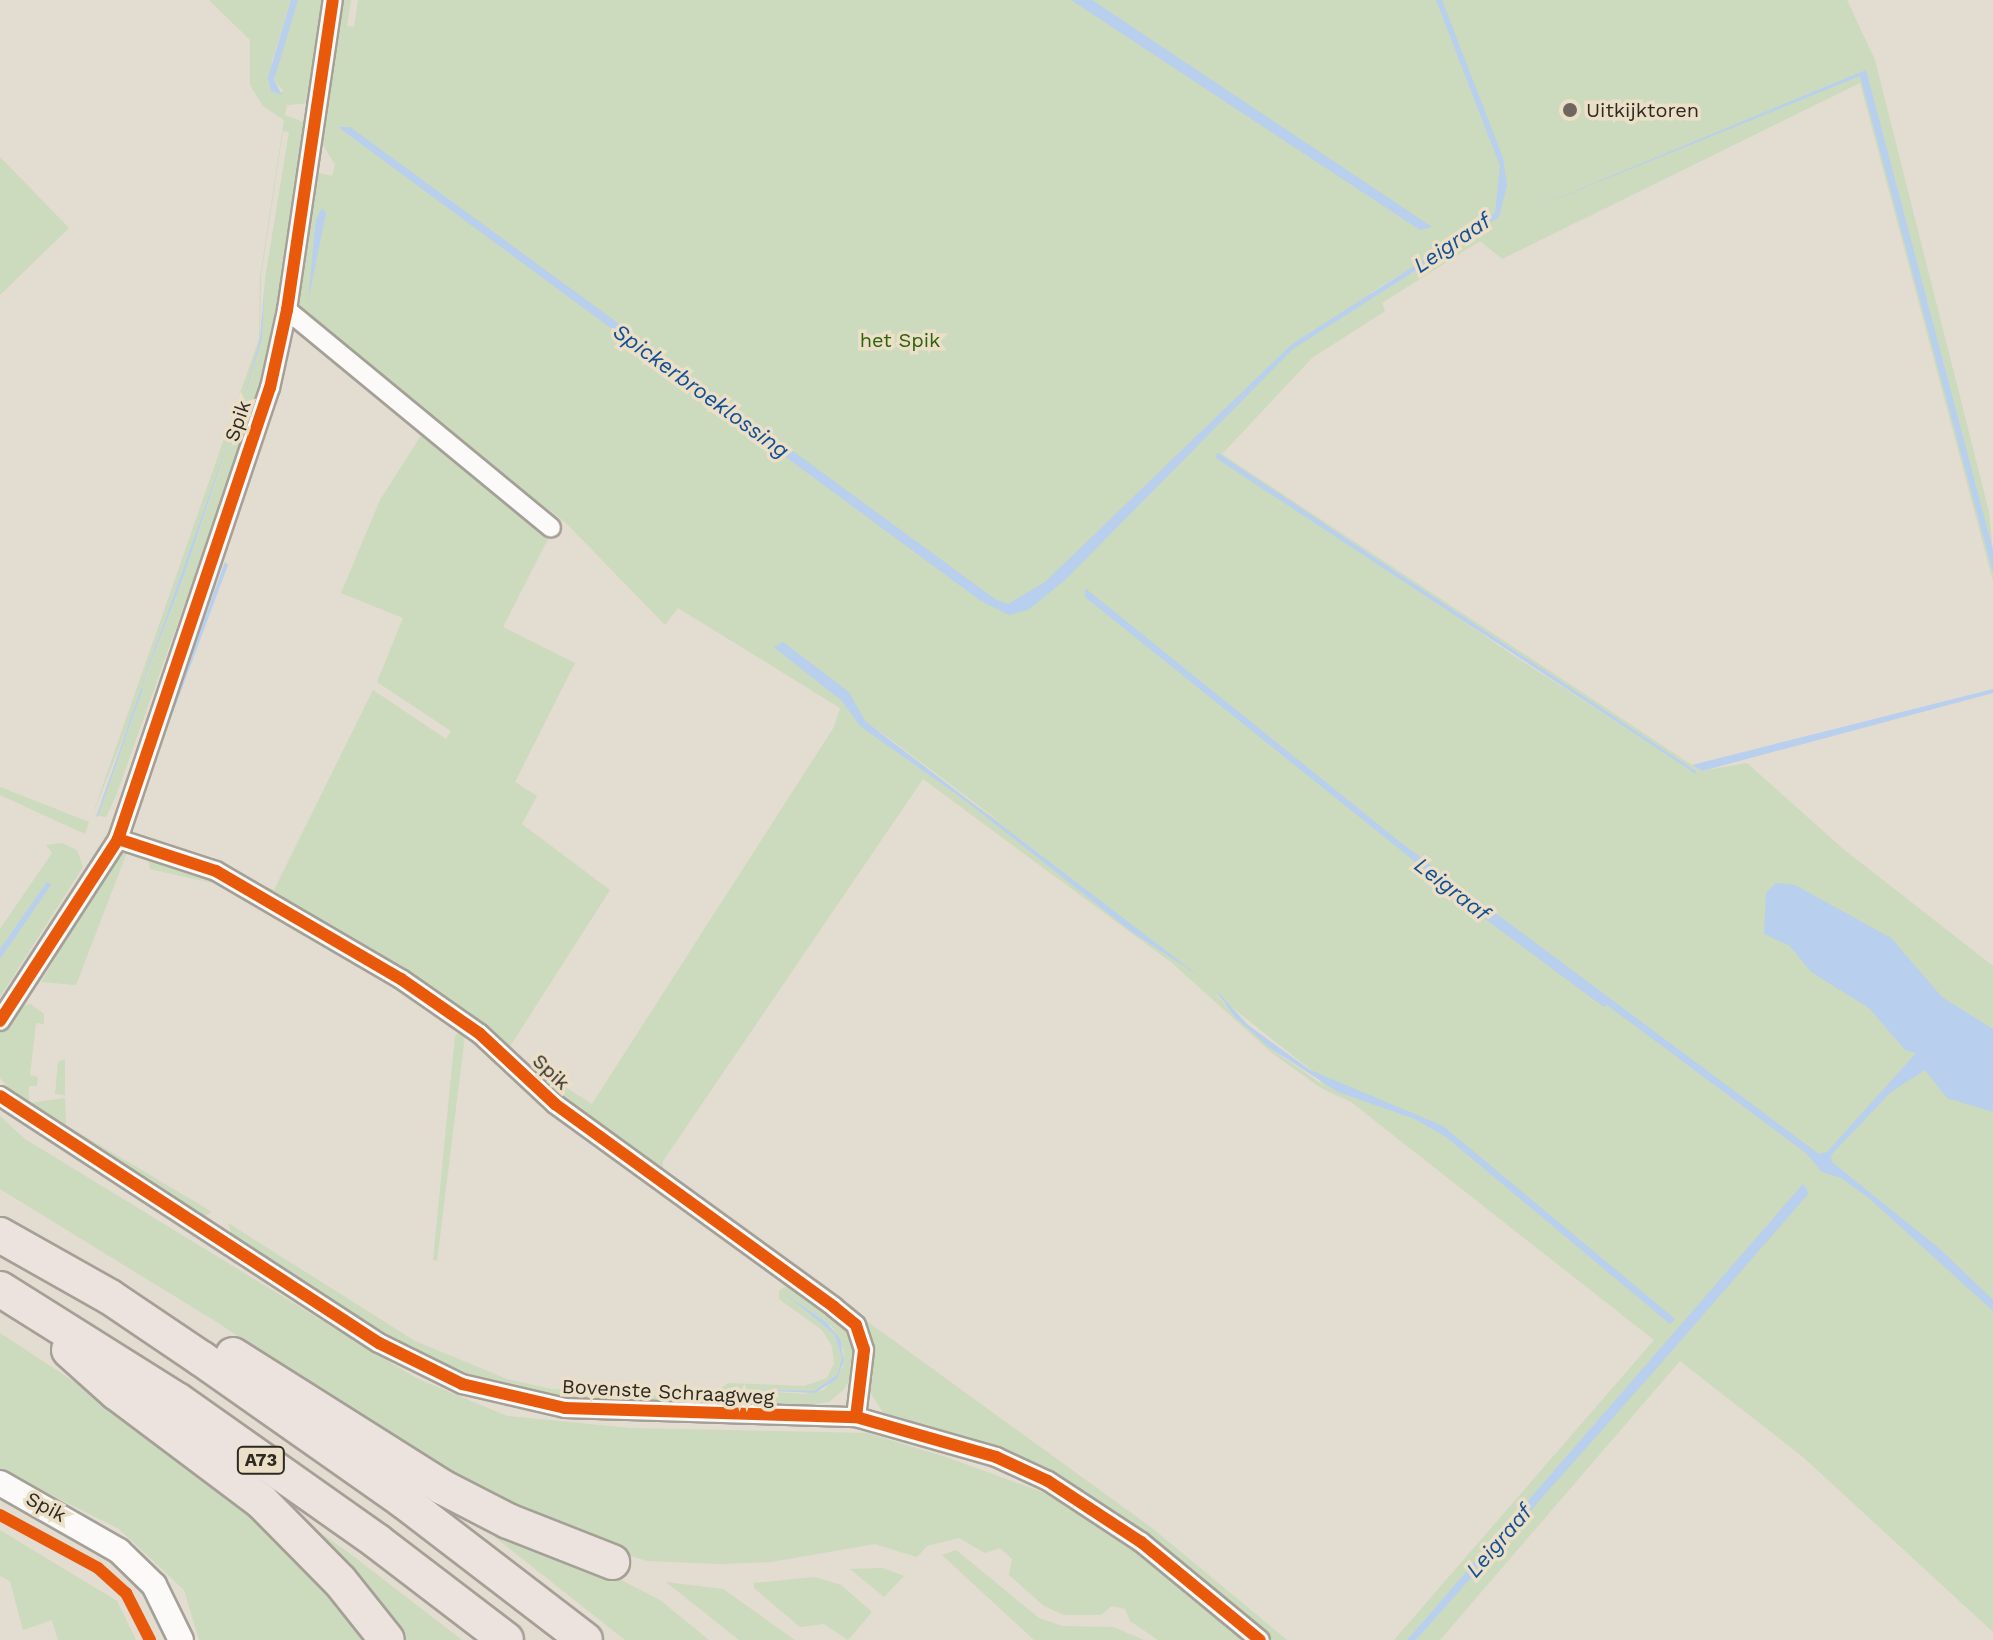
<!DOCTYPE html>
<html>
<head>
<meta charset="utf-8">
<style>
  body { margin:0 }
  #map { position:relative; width:1993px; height:1640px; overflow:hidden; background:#e3dcd0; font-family:"Work Sans",sans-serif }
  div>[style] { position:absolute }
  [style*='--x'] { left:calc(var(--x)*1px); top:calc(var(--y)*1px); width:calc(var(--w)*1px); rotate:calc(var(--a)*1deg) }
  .green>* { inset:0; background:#ccdabd }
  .water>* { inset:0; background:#b8cfee }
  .stream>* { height:7px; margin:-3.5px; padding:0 3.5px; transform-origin:3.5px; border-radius:3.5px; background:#b8cfee }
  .roads { filter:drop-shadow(2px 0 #a5a097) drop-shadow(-2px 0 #a5a097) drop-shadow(0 2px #a5a097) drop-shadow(0 -2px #a5a097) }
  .minor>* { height:18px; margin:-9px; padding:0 9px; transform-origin:9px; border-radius:9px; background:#fbfaf8 }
  .tertiary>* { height:24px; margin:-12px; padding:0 12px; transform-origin:12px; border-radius:12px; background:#fbfaf8 }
  .motorway>* { height:34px; margin:-17px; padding:0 17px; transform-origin:17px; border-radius:17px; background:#ede3de }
  .cycleway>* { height:12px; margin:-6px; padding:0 6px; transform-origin:6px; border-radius:6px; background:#e8590c }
  .dots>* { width:22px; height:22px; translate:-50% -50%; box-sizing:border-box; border:4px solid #ebdfc8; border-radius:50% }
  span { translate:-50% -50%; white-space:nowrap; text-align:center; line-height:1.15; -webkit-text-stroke:7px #ebdfc8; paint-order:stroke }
  .shield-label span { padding:2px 6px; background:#ebdfc8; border:2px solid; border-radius:6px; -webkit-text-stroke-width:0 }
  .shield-label { font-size:18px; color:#2e2a21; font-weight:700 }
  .poi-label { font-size:20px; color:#2e2a21 }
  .left { translate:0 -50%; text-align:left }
  .park-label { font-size:20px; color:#2c640b }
  .street-label { font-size:20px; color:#2e2a21 }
  .water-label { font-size:22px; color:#114f95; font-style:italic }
</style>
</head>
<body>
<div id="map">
  <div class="green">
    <div style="clip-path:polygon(evenodd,209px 0,291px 0,272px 61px,275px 92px,278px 93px,284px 91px,275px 82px,275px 72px,298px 0,326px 0,309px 103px,287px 105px,285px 115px,306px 123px,277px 314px,249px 423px,116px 796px,106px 817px,98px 816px,143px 688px,92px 816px,259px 339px,260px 278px,284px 120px,263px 106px,250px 85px,250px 40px,209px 0,283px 131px,289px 132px,265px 279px,262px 339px,243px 408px,260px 339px,261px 276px,283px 131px,209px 0,234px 429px,184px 575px,144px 683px,143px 682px,234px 429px)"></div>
    <div style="clip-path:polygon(evenodd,342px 0,351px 0,347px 26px,354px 27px,358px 0,1847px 0,1875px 60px,1989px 512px,1993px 550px,1867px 79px,1863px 81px,1993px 573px,1993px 581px,1860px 83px,1502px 259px,1480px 241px,1382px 303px,1385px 311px,1312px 358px,1222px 454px,1701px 771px,1747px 763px,1842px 848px,1993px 966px,1993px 1632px,1803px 1457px,1680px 1361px,1440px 1640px,1416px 1640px,1596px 1435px,1662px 1347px,1407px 1640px,1394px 1640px,1654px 1340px,1351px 1102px,1321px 1088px,1272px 1053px,1172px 963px,923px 779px,663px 1161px,663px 1170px,658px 1173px,554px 1097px,562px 1085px,592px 1104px,834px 727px,840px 708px,678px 608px,665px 625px,566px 523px,303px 321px,296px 305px,314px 172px,332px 176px,335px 165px,322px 143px,342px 0,1468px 231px,1472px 235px,1361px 305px,1372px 292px,1446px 246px,1444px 239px,1449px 244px,1468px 231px,342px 0,1313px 516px,1696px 771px,1696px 773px,1508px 652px,1313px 516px,342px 0,853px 715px,882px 733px,1007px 827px,860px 725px,853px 715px,342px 0,1214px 993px,1311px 1070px,1323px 1085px,1270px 1048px,1214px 993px)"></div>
    <div style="clip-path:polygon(0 157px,69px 228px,0 295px)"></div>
    <div style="clip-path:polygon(424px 431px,553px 529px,503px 627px,575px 663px,515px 782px,537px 796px,522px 824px,610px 890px,509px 1048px,518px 1055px,515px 1060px,222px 868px,274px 890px,373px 690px,446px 739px,451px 731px,377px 682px,403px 618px,341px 593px,380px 500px)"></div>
    <div style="clip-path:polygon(0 787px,89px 822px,85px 834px,0 795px)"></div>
    <div style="clip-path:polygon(62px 843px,77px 850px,83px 867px,0 997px,0 959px,51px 882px,0 949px,0 929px,52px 853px,46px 845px)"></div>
    <div style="clip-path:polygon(127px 848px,208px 876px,212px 883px,150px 869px,148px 858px,127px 852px,76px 985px,41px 982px,118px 850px)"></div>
    <div style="clip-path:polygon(31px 1004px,44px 1014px,44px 1024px,36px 1023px,30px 1075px,38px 1077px,37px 1086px,29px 1086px,29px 1103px,65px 1098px,66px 1125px,212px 1212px,200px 1219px,18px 1098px,0 1078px,0 1031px,20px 1006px)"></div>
    <div style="clip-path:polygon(evenodd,461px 1032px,842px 1321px,857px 1353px,854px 1373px,843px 1390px,829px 1402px,811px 1405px,591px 1401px,501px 1387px,415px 1351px,233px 1239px,228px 1223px,415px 1341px,507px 1379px,551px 1389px,711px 1396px,728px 1383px,804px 1386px,827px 1378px,834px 1363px,832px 1346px,822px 1330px,779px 1299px,779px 1291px,786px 1286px,567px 1124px,465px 1035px,437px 1261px,433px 1260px,455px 1036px,461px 1032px,787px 1294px,832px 1327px,844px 1351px,843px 1368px,824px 1390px,805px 1394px,726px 1389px,815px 1391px,837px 1375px,842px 1358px,834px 1334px,787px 1294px)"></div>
    <div style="clip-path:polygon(65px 1059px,65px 1095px,55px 1094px,58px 1062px)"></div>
    <div style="clip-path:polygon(0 1116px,25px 1139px,416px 1378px,507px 1416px,630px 1428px,867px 1433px,946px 1457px,1053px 1496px,1125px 1541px,1243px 1640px,1158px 1640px,1130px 1621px,1125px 1609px,1112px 1606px,1101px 1615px,1064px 1615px,1044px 1606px,1009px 1575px,1012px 1559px,1000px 1548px,985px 1553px,959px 1538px,927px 1546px,917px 1557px,875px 1544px,771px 1562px,721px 1564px,648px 1561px,589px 1544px,429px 1467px,220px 1324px,0 1189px)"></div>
    <div style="clip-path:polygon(788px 1264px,1152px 1528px,1287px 1640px,1273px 1640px,1185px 1565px,1096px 1501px,1054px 1477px,883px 1412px,867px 1388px,863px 1334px)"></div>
    <div style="clip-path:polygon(0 1333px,183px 1453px,261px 1515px,373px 1640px,199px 1640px,184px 1590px,119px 1529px,0 1469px)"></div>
    <div style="clip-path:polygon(276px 1501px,353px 1556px,462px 1640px,399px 1640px)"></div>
    <div style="clip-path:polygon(467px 1515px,617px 1578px,660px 1600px,709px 1640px,625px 1640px)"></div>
    <div style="clip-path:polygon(0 1530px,117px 1601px,136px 1640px,58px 1640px,52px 1620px,23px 1630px,10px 1581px,0 1576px)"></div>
    <div style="clip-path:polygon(956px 1550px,1039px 1618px,1062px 1626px,1113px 1627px,1144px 1640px,1034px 1640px,942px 1555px)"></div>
    <div style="clip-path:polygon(883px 1568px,904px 1576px,884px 1597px,850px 1569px)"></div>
    <div style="clip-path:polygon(815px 1577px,841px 1585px,872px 1612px,848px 1640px,824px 1624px,800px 1627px,754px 1588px,754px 1583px)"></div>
    <div style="clip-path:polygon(666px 1582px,723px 1589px,795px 1640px,739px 1640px)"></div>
  </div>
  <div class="water">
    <div style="clip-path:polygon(291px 0,298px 0,274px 80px,282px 95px,271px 91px,268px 77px)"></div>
    <div style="clip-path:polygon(1071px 0,1092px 0,1432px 227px,1420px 230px)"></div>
    <div style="clip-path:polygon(1436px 0,1442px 0,1503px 158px,1507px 185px,1499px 217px,1293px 349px,1065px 580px,1028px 610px,1009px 615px,981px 601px,338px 127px,350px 127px,995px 599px,1008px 604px,1045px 582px,1291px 345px,1445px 246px,1444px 238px,1449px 244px,1495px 213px,1500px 166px)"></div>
    <div style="clip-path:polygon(1866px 70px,1993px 550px,1993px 573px,1860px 76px,1522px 213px)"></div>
    <div style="clip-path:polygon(322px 208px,326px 213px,308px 301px,316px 219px)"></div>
    <div style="clip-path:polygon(265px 279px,262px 339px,242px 408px,260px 339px)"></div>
    <div style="clip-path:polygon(233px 429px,184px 575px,143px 684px,143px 682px)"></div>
    <div style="clip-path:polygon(1218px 453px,1696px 771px,1696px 774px,1225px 464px,1215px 457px)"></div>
    <div style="clip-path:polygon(225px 562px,228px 565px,161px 745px,159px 743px)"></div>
    <div style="clip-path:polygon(1085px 588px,1400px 842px,1819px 1154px,1827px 1152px,1916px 1053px,1905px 1050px,1869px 1008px,1811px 972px,1790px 946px,1764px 934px,1766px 893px,1776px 883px,1795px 885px,1891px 938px,1942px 997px,1993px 1029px,1993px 1112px,1947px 1098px,1925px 1070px,1891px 1092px,1831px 1155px,1832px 1162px,1940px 1249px,1993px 1300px,1993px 1311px,1870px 1199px,1841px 1178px,1822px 1172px,1806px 1153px,1428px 872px,1085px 597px)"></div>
    <div style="clip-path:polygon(783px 642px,849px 692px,865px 721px,1199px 976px,1132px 932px,966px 801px,860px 726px,842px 701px,774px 647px)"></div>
    <div style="clip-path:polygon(143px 688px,98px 816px,96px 817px,141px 689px)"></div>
    <div style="clip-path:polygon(1993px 689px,1993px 693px,1702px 771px,1692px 765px)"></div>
    <div style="clip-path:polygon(47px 882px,51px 885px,0 959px,0 949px)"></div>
    <div style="clip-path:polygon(1214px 988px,1248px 1025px,1310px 1070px,1443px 1126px,1675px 1319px,1670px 1324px,1446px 1137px,1415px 1119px,1338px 1092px,1270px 1048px,1235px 1017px)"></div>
    <div style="clip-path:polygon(1803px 1184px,1809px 1193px,1663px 1361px,1416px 1640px,1407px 1640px)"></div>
    <div style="clip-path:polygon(786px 1294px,827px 1323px,840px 1339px,844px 1361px,837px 1379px,815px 1393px,726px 1389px,814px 1391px,837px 1375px,842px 1358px,834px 1334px)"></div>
  </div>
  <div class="stream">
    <div style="--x:1433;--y:876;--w:212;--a:36.5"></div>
  </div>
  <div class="roads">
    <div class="minor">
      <div style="--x:287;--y:310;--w:342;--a:39.5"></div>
      <div style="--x:118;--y:839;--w:103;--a:18.1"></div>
      <div style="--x:216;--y:871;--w:214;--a:30.3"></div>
      <div style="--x:401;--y:979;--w:96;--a:34.8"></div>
      <div style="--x:480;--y:1034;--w:103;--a:43"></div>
      <div style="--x:555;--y:1104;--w:345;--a:36"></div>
      <div style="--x:834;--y:1307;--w:28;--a:39"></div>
      <div style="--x:856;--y:1325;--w:26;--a:72"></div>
      <div style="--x:864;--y:1350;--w:67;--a:96.8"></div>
      <div style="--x:0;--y:1021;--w:217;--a:-57"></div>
      <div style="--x:118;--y:839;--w:476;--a:-71.4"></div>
      <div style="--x:270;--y:388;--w:80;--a:-77.7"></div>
      <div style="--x:287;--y:310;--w:313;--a:-81.6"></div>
      <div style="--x:0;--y:1096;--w:452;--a:33.1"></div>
      <div style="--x:379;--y:1343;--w:93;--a:26.3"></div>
      <div style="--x:462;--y:1384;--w:106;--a:13.1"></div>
      <div style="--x:565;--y:1408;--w:291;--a:1.8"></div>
      <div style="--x:856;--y:1417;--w:146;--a:15.9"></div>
      <div style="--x:996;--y:1457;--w:57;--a:24.8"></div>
      <div style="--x:1048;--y:1481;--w:111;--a:33.3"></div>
      <div style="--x:1141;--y:1542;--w:154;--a:39.5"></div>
    </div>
    <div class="tertiary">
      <div style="--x:0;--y:1483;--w:137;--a:29.7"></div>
      <div style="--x:119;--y:1551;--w:49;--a:44.2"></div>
      <div style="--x:154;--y:1585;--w:61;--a:63.9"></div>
    </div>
    <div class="motorway">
      <div style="--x:0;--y:1235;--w:126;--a:29.4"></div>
      <div style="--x:110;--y:1297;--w:111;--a:34"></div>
      <div style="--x:202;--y:1359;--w:247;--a:35.1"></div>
      <div style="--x:404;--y:1501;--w:228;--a:37.5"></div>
      <div style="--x:0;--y:1289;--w:209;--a:32.1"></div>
      <div style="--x:177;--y:1400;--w:246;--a:35.2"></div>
      <div style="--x:378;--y:1542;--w:161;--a:37.4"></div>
      <div style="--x:69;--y:1350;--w:64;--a:41.9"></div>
      <div style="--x:117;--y:1393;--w:180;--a:36.9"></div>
      <div style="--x:261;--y:1501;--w:112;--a:45.4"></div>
      <div style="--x:340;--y:1581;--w:75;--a:51.5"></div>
      <div style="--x:233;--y:1355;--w:247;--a:32.3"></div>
      <div style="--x:442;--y:1487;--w:74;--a:27.3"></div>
      <div style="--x:508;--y:1521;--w:112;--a:21.5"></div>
    </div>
  </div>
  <div class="cycleway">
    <div style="--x:118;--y:839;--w:103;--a:18.1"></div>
    <div style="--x:216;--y:871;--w:214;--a:30.3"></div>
    <div style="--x:401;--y:979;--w:96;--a:34.8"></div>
    <div style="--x:480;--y:1034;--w:103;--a:43"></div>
    <div style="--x:555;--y:1104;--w:345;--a:36"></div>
    <div style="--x:834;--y:1307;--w:28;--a:39"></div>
    <div style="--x:856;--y:1325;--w:26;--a:72"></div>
    <div style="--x:864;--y:1350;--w:67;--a:96.8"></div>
    <div style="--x:0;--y:1021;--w:217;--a:-57"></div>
    <div style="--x:118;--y:839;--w:476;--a:-71.4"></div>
    <div style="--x:270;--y:388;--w:80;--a:-77.7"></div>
    <div style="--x:287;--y:310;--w:313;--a:-81.6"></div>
    <div style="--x:0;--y:1096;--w:452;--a:33.1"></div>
    <div style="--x:379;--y:1343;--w:93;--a:26.3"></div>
    <div style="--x:462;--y:1384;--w:106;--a:13.1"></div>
    <div style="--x:565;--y:1408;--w:291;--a:1.8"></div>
    <div style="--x:856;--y:1417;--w:146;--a:15.9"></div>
    <div style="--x:996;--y:1457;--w:57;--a:24.8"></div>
    <div style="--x:1048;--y:1481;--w:111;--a:33.3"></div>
    <div style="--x:1141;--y:1542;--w:154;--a:39.5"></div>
    <div style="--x:0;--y:1515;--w:111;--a:28.4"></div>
    <div style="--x:98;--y:1568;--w:38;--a:42"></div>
    <div style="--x:126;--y:1593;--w:53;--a:62.9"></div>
  </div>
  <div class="dots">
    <div style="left:1570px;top:110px;background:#6d685e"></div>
  </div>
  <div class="shield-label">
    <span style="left:261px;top:1460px">A73</span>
  </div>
  <div class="poi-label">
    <span class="left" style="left:1586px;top:110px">Uitkijktoren</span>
  </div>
  <div class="park-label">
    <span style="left:900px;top:340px">het Spik</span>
  </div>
  <div class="street-label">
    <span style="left:238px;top:421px;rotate:-71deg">Spik</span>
    <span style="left:551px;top:1072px;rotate:43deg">Spik</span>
    <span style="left:668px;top:1392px;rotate:3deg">Bovenste Schraagweg</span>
    <span style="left:46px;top:1507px;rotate:28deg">Spik</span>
  </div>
  <div class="water-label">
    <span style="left:1452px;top:243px;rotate:-34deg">Leigraaf</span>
    <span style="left:701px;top:391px;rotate:36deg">Spickerbroeklossing</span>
    <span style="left:1452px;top:889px;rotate:38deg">Leigraaf</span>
    <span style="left:1499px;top:1541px;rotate:-49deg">Leigraaf</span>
  </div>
</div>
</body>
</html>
